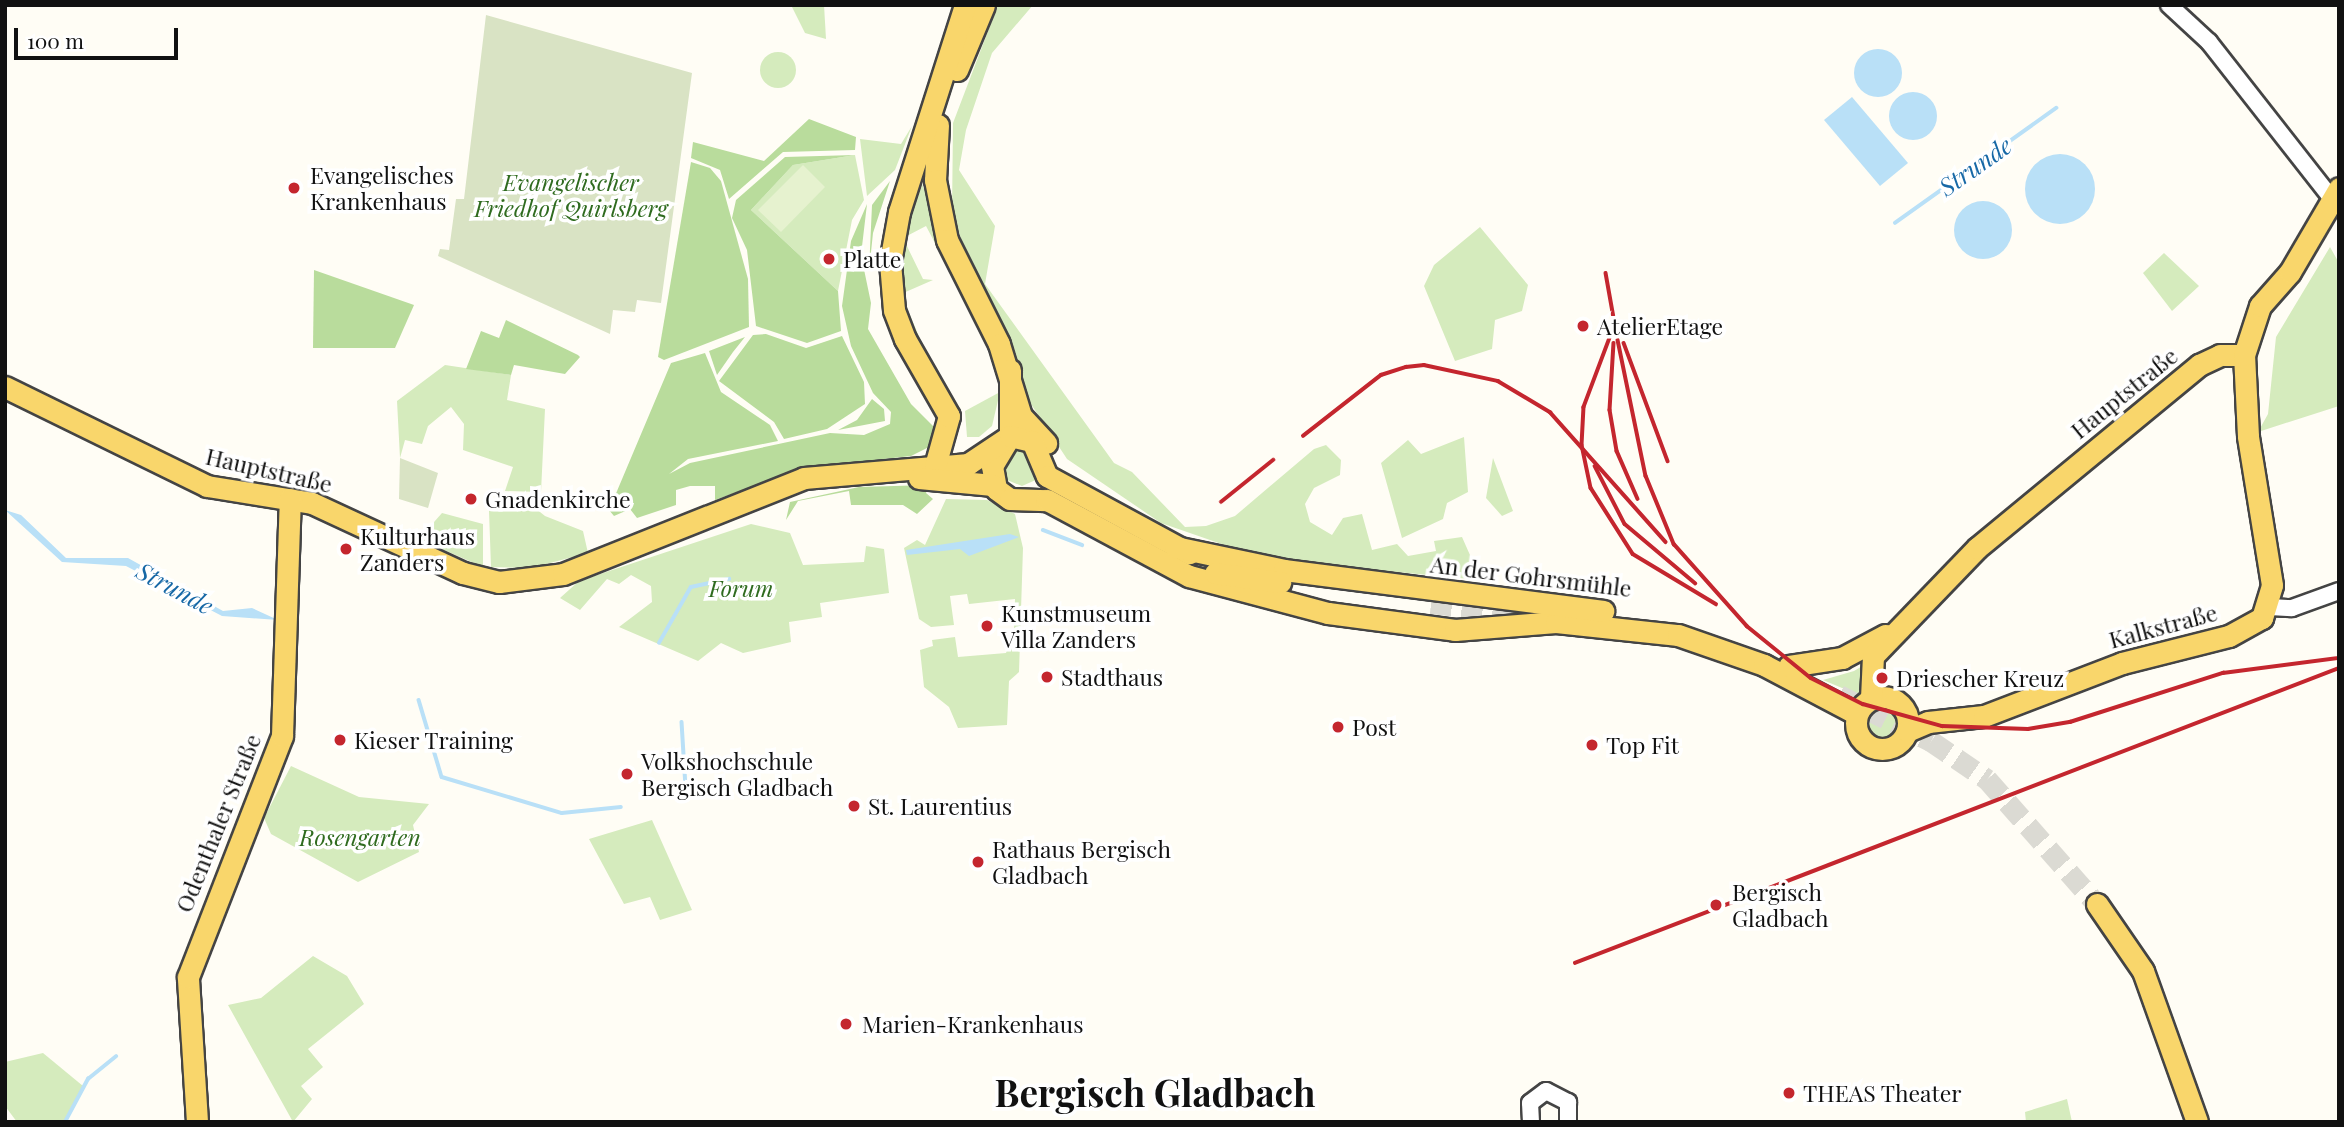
<!DOCTYPE html>
<html>
<head>
<meta charset="utf-8">
<style>
  body { margin:0 }
  #map { position:relative; width:2344px; height:1127px; overflow:hidden; background:#fffdf5; font-family:"Playfair Display",serif }
  div>[style] { position:absolute }
  [style*='--x'] { left:calc(var(--x)*1px); top:calc(var(--y)*1px); width:calc(var(--w)*1px); rotate:calc(var(--a)*1deg) }
  .green>* { inset:0; background:#d5ebbd }
  .round { border-radius:50% }
  .forest>* { inset:0; background:#b9dc9c }
  .cemetery>* { inset:0; background:#d9e3c4 }
  .pitch>* { inset:0; background:#e6f2cf }
  .water>* { inset:0; background:#b9e0f7 }
  .stream>* { height:3.5px; margin:-1.75px; padding:0 1.75px; transform-origin:1.75px; border-radius:1.75px; background:#b9e0f7 }
  .major-tunnel>* { height:21px; margin-top:-10.5px; transform-origin:0; background:repeating-linear-gradient(90deg,#dbdad3 0 21px,transparent 0 31px) }
  .roads { filter:drop-shadow(2px 0 #444) drop-shadow(-2px 0 #444) drop-shadow(0 2px #444) drop-shadow(0 -2px #444) }
  .minor>* { height:16px; margin:-8px; padding:0 8px; transform-origin:8px; border-radius:8px; background:#fff }
  .major>* { height:21px; margin:-10.5px; padding:0 10.5px; transform-origin:10.5px; border-radius:10.5px; background:#f9d66b }
  .major>.ring { margin:-10.5px; padding:0; box-sizing:content-box; background:none; border:21px solid #f9d66b; border-radius:50% }
  .rail>* { height:3.5px; margin:-1.75px; padding:0 1.75px; transform-origin:1.75px; border-radius:1.75px; background:#c4262e }
  .dots>* { width:19px; height:19px; translate:-50% -50%; box-sizing:border-box; border:4px solid #fff; border-radius:50% }
  span { translate:-50% -50%; white-space:nowrap; text-align:center; line-height:1.15; -webkit-text-stroke:7px #fff; paint-order:stroke }
  .poi-label { font-size:23px; color:#111 }
  .left { translate:0 -50%; text-align:left }
  .park-label { font-size:23px; color:#2f6b1f; font-style:italic }
  .street-label { font-size:23px; color:#111 }
  .water-label { font-size:24px; color:#1768a6; font-style:italic }
  .town-label { font-size:37px; color:#111; font-weight:700 }
  .frame { position:absolute; inset:0; border:7px solid #111; pointer-events:none }
  .scale { position:absolute; left:14px; top:28px; width:164px; height:32px; box-sizing:border-box; border:4px solid #111; border-top:0; padding-left:9px; font-size:21px; line-height:24px; white-space:nowrap; color:#111; -webkit-text-stroke:5px #fff; paint-order:stroke }
</style>
</head>
<body>
<div id="map">
  <div class="green">
    <div style="clip-path:polygon(791px 5px,824px 5px,826px 39px,805px 33px)"></div>
    <div style="clip-path:polygon(998px 5px,1033px 5px,992px 53px,966px 130px,959px 170px,995px 226px,985px 284px,1114px 463px,1132px 472px,1185px 527px,1206px 526px,1235px 516px,1314px 449px,1326px 445px,1341px 460px,1340px 475px,1314px 488px,1305px 504px,1310px 522px,1332px 535px,1343px 518px,1362px 514px,1372px 550px,1397px 544px,1408px 556px,1436px 551px,1434px 541px,1462px 537px,1481px 580px,1323px 565px,1236px 549px,1161px 523px,1067px 459px,1029px 401px,1014px 348px,975px 279px,952px 213px,953px 123px)"></div>
    <div class="round" style="left:760px;top:52px;width:36px;height:36px"></div>
    <div style="clip-path:polygon(912px 126px,895px 170px,867px 196px,860px 139px,901px 144px)"></div>
    <div style="clip-path:polygon(855px 155px,864px 200px,852px 220px,838px 291px,751px 210px,793px 165px)"></div>
    <div style="clip-path:polygon(922px 184px,986px 340px,926px 226px,903px 238px,923px 279px,933px 280px,901px 294px,927px 355px,896px 290px,894px 271px,915px 186px)"></div>
    <div style="clip-path:polygon(1480px 227px,1528px 285px,1522px 311px,1495px 320px,1492px 349px,1455px 361px,1424px 286px,1434px 265px)"></div>
    <div style="clip-path:polygon(2330px 247px,2339px 263px,2339px 406px,2258px 432px,2268px 414px,2276px 337px)"></div>
    <div style="clip-path:polygon(2164px 253px,2199px 286px,2172px 311px,2143px 273px)"></div>
    <div style="clip-path:polygon(445px 365px,511px 375px,507px 400px,545px 409px,541px 492px,505px 491px,513px 467px,463px 450px,464px 424px,451px 407px,428px 426px,422px 444px,405px 440px,400px 458px,397px 401px)"></div>
    <div style="clip-path:polygon(1000px 392px,992px 426px,979px 437px,967px 437px,965px 411px)"></div>
    <div style="clip-path:polygon(1464px 437px,1468px 492px,1447px 503px,1443px 519px,1402px 538px,1381px 463px,1408px 440px,1421px 454px)"></div>
    <div style="clip-path:polygon(1023px 441px,1038px 479px,1022px 486px,1007px 480px,996px 463px)"></div>
    <div style="clip-path:polygon(1493px 458px,1513px 511px,1502px 516px,1486px 498px)"></div>
    <div style="clip-path:polygon(946px 499px,987px 500px,1015px 514px,1023px 548px,1019px 672px,1009px 681px,1007px 725px,958px 728px,949px 707px,924px 687px,920px 650px,933px 646px,932px 640px,955px 637px,958px 657px,1006px 653px,1014px 630px,1015px 599px,969px 604px,967px 594px,950px 596px,954px 625px,931px 627px,919px 619px,904px 548px,917px 540px,925px 545px)"></div>
    <div style="clip-path:polygon(525px 500px,545px 516px,583px 531px,588px 553px,531px 568px,491px 567px,489px 511px,498px 502px)"></div>
    <div style="clip-path:polygon(442px 513px,483px 524px,483px 567px,419px 539px)"></div>
    <div style="clip-path:polygon(751px 524px,790px 533px,803px 565px,864px 562px,866px 546px,884px 549px,889px 593px,820px 603px,822px 617px,789px 622px,791px 642px,743px 653px,721px 643px,698px 661px,619px 627px,652px 602px,651px 586px,631px 575px,619px 584px,607px 579px,580px 610px,560px 598px,579px 581px)"></div>
    <div style="clip-path:polygon(1864px 665px,1861px 696px,1823px 680px,1854px 671px)"></div>
    <div class="round" style="left:1864px;top:705px;width:36px;height:36px"></div>
    <div style="clip-path:polygon(291px 766px,359px 797px,429px 804px,413px 825px,419px 852px,358px 882px,271px 834px,264px 818px)"></div>
    <div style="clip-path:polygon(652px 820px,692px 910px,660px 920px,650px 897px,624px 904px,589px 839px)"></div>
    <div style="clip-path:polygon(313px 956px,347px 976px,364px 1004px,308px 1049px,323px 1067px,301px 1086px,312px 1099px,293px 1122px,228px 1005px,261px 998px)"></div>
    <div style="clip-path:polygon(43px 1053px,83px 1086px,64px 1122px,17px 1122px,5px 1106px,5px 1062px)"></div>
    <div style="clip-path:polygon(2067px 1099px,2072px 1122px,2026px 1122px,2025px 1112px)"></div>
  </div>
  <div class="forest">
    <div style="clip-path:polygon(809px 119px,856px 137px,855px 150px,783px 152px,729px 199px,720px 170px,691px 158px,693px 142px,764px 161px)"></div>
    <div style="clip-path:polygon(855px 155px,793px 165px,751px 210px,838px 291px,841px 331px,807px 343px,756px 326px,747px 250px,732px 218px,736px 200px,785px 157px)"></div>
    <div style="clip-path:polygon(691px 162px,710px 168px,721px 181px,748px 279px,749px 327px,664px 360px,658px 357px)"></div>
    <div style="clip-path:polygon(890px 181px,873px 233px,869px 271px,872px 205px)"></div>
    <div style="clip-path:polygon(867px 204px,861px 255px,871px 303px,868px 329px,911px 404px,937px 430px,929px 447px,911px 456px,803px 468px,715px 500px,715px 486px,690px 486px,676px 490px,676px 505px,637px 518px,630px 509px,614px 516px,609px 510px,671px 363px,705px 353px,721px 392px,770px 425px,778px 441px,688px 459px,669px 474px,690px 463px,830px 433px,864px 435px,890px 424px,891px 412px,873px 393px,851px 346px,842px 306px,851px 241px)"></div>
    <div style="clip-path:polygon(314px 270px,414px 305px,395px 348px,313px 348px)"></div>
    <div style="clip-path:polygon(506px 320px,578px 355px,580px 357px,565px 374px,514px 365px,511px 375px,466px 369px,481px 331px,499px 338px)"></div>
    <div style="clip-path:polygon(766px 334px,806px 348px,842px 336px,864px 382px,865px 404px,827px 429px,784px 439px,774px 422px,719px 381px,753px 335px)"></div>
    <div style="clip-path:polygon(745px 337px,733px 352px,717px 375px,709px 351px)"></div>
    <div style="clip-path:polygon(872px 399px,884px 409px,885px 421px,838px 430px,857px 420px)"></div>
    <div style="clip-path:polygon(929px 485px,926px 493px,933px 499px,917px 514px,903px 505px,851px 505px,849px 491px,798px 501px,786px 520px,790px 502px,859px 487px)"></div>
  </div>
  <div class="cemetery">
    <div style="clip-path:polygon(486px 15px,692px 73px,661px 303px,637px 300px,635px 312px,613px 310px,610px 334px,438px 256px,440px 249px,449px 250px,456px 199px,464px 199px)"></div>
    <div style="clip-path:polygon(400px 458px,438px 473px,428px 508px,399px 499px)"></div>
  </div>
  <div class="pitch">
    <div style="clip-path:polygon(803px 165px,825px 187px,781px 232px,758px 210px)"></div>
  </div>
  <div class="water">
    <div class="round" style="left:1854px;top:49px;width:48px;height:48px"></div>
    <div class="round" style="left:1889px;top:92px;width:48px;height:48px"></div>
    <div style="clip-path:polygon(1852px 97px,1908px 163px,1880px 186px,1824px 120px)"></div>
    <div class="round" style="left:2025px;top:154px;width:70px;height:70px"></div>
    <div class="round" style="left:1954px;top:201px;width:58px;height:58px"></div>
    <div style="clip-path:polygon(5px 510px,21px 515px,66px 558px,128px 558px,223px 611px,252px 608px,278px 620px,222px 616px,126px 566px,62px 562px)"></div>
    <div style="clip-path:polygon(1010px 534px,1019px 537px,969px 556px,960px 549px,907px 555px,906px 550px)"></div>
  </div>
  <div class="stream">
    <div style="--x:1895;--y:223;--w:198;--a:-35.5"></div>
    <div style="--x:1043;--y:530;--w:42;--a:21"></div>
    <div style="--x:659;--y:643;--w:64;--a:-60.3"></div>
    <div style="--x:691;--y:587;--w:39;--a:-12"></div>
    <div style="--x:419;--y:700;--w:80;--a:73.4"></div>
    <div style="--x:442;--y:777;--w:125;--a:16.7"></div>
    <div style="--x:562;--y:813;--w:59;--a:-5.8"></div>
    <div style="--x:682;--y:722;--w:66;--a:86.5"></div>
    <div style="--x:65;--y:1122;--w:49;--a:-61.9"></div>
    <div style="--x:88;--y:1079;--w:36;--a:-39"></div>
  </div>
  <div class="major-tunnel">
    <div style="--x:1431;--y:603;--w:128;--a:6.3"></div>
    <div style="--x:1839;--y:695;--w:103;--a:26.6"></div>
    <div style="--x:1931;--y:741;--w:68;--a:34.2"></div>
    <div style="--x:1987;--y:779;--w:167;--a:48.7"></div>
  </div>
  <div class="roads">
    <div class="minor">
      <div style="--x:2169;--y:5;--w:54;--a:42.8"></div>
      <div style="--x:2209;--y:42;--w:199;--a:51.9"></div>
      <div style="--x:2270;--y:607;--w:22;--a:3"></div>
      <div style="--x:2292;--y:608;--w:50;--a:-19.9"></div>
      <div style="--x:1531;--y:1122;--w:19;--a:-93"></div>
      <div style="--x:1530;--y:1103;--w:20;--a:-37"></div>
      <div style="--x:1546;--y:1091;--w:25;--a:27"></div>
      <div style="--x:1568;--y:1102;--w:20;--a:90"></div>
    </div>
    <div class="major">
      <div style="--x:957;--y:70;--w:70;--a:-67.4"></div>
      <div style="--x:938;--y:125;--w:55;--a:93.1"></div>
      <div style="--x:935;--y:180;--w:61;--a:78.7"></div>
      <div style="--x:947;--y:240;--w:116;--a:63.4"></div>
      <div style="--x:999;--y:344;--w:75;--a:73"></div>
      <div style="--x:1021;--y:416;--w:37;--a:47"></div>
      <div style="--x:1010;--y:370;--w:66;--a:90"></div>
      <div style="--x:1010;--y:436;--w:35;--a:121"></div>
      <div style="--x:992;--y:466;--w:23;--a:80"></div>
      <div style="--x:996;--y:489;--w:17;--a:36"></div>
      <div style="--x:1010;--y:499;--w:37;--a:2"></div>
      <div style="--x:1047;--y:500;--w:161;--a:28.2"></div>
      <div style="--x:1189;--y:576;--w:144;--a:14.9"></div>
      <div style="--x:1328;--y:613;--w:128;--a:7.6"></div>
      <div style="--x:1455;--y:630;--w:101;--a:-4.5"></div>
      <div style="--x:1556;--y:622;--w:123;--a:6.1"></div>
      <div style="--x:1678;--y:635;--w:91;--a:19.2"></div>
      <div style="--x:1764;--y:665;--w:105;--a:27.8"></div>
      <div style="--x:5;--y:387;--w:225;--a:26.1"></div>
      <div style="--x:207;--y:486;--w:106;--a:9.2"></div>
      <div style="--x:312;--y:503;--w:166;--a:24.9"></div>
      <div style="--x:463;--y:573;--w:37;--a:14"></div>
      <div style="--x:499;--y:582;--w:64;--a:-7.1"></div>
      <div style="--x:563;--y:574;--w:259;--a:-21.7"></div>
      <div style="--x:804;--y:478;--w:165;--a:-4.9"></div>
      <div style="--x:968;--y:464;--w:50;--a:-33.7"></div>
      <div style="--x:1010;--y:436;--w:23;--a:13"></div>
      <div style="--x:1032;--y:441;--w:38;--a:67"></div>
      <div style="--x:935;--y:466;--w:52;--a:-74.4"></div>
      <div style="--x:949;--y:416;--w:89;--a:-119.7"></div>
      <div style="--x:905;--y:339;--w:31;--a:-111"></div>
      <div style="--x:894;--y:310;--w:48;--a:-94.8"></div>
      <div style="--x:890;--y:262;--w:51;--a:-79.8"></div>
      <div style="--x:899;--y:212;--w:217;--a:-72.3"></div>
      <div style="--x:1047;--y:476;--w:162;--a:28.5"></div>
      <div style="--x:919;--y:478;--w:74;--a:5.4"></div>
      <div style="--x:1175;--y:547;--w:111;--a:11.9"></div>
      <div style="--x:1284;--y:570;--w:322;--a:7.3"></div>
      <div style="--x:1215;--y:573;--w:66;--a:7.9"></div>
      <div style="--x:1789;--y:666;--w:54;--a:-8.6"></div>
      <div style="--x:1842;--y:658;--w:49;--a:-28.1"></div>
      <div class="ring" style="left:1856px;top:697px;width:31px;height:31px"></div>
      <div style="--x:1871;--y:698;--w:42;--a:-87.3"></div>
      <div style="--x:1873;--y:656;--w:150;--a:-46.1"></div>
      <div style="--x:1977;--y:548;--w:288;--a:-39.5"></div>
      <div style="--x:2199;--y:365;--w:23;--a:-25"></div>
      <div style="--x:2220;--y:355;--w:24;--a:0"></div>
      <div style="--x:1907;--y:731;--w:23;--a:-23"></div>
      <div style="--x:1928;--y:722;--w:56;--a:-6.1"></div>
      <div style="--x:1984;--y:716;--w:148;--a:-21"></div>
      <div style="--x:2122;--y:663;--w:110;--a:-14.2"></div>
      <div style="--x:2229;--y:636;--w:38;--a:-29"></div>
      <div style="--x:2262;--y:618;--w:34;--a:-73"></div>
      <div style="--x:2272;--y:585;--w:151;--a:-99.2"></div>
      <div style="--x:2248;--y:436;--w:81;--a:-92.8"></div>
      <div style="--x:2244;--y:355;--w:52;--a:-71.9"></div>
      <div style="--x:2260;--y:306;--w:45;--a:-48.6"></div>
      <div style="--x:2290;--y:272;--w:97;--a:-59.7"></div>
      <div style="--x:2097;--y:904;--w:81;--a:55.5"></div>
      <div style="--x:2143;--y:971;--w:160;--a:70.3"></div>
      <div style="--x:197;--y:1122;--w:145;--a:-93.6"></div>
      <div style="--x:188;--y:977;--w:259;--a:-68.7"></div>
      <div style="--x:282;--y:736;--w:237;--a:-88.1"></div>
    </div>
  </div>
  <div class="rail">
    <div style="--x:1606;--y:273;--w:46;--a:79.9"></div>
    <div style="--x:1610;--y:338;--w:74;--a:110.6"></div>
    <div style="--x:1584;--y:407;--w:38;--a:93"></div>
    <div style="--x:1582;--y:445;--w:44;--a:78.2"></div>
    <div style="--x:1591;--y:488;--w:78;--a:57.5"></div>
    <div style="--x:1633;--y:554;--w:97;--a:31.1"></div>
    <div style="--x:1618;--y:340;--w:139;--a:78.4"></div>
    <div style="--x:1646;--y:476;--w:74;--a:67.6"></div>
    <div style="--x:1674;--y:544;--w:110;--a:48.3"></div>
    <div style="--x:1747;--y:626;--w:82;--a:39.1"></div>
    <div style="--x:1811;--y:678;--w:58;--a:26.6"></div>
    <div style="--x:1863;--y:704;--w:82;--a:15.6"></div>
    <div style="--x:1942;--y:726;--w:86;--a:2"></div>
    <div style="--x:2028;--y:729;--w:43;--a:-9.5"></div>
    <div style="--x:2070;--y:722;--w:161;--a:-17.8"></div>
    <div style="--x:2223;--y:673;--w:117;--a:-7.4"></div>
    <div style="--x:1614;--y:343;--w:67;--a:93.4"></div>
    <div style="--x:1610;--y:410;--w:42;--a:80.3"></div>
    <div style="--x:1617;--y:451;--w:52;--a:66.4"></div>
    <div style="--x:1624;--y:343;--w:126;--a:69.6"></div>
    <div style="--x:1303;--y:436;--w:99;--a:-38"></div>
    <div style="--x:1381;--y:375;--w:26;--a:-18"></div>
    <div style="--x:1406;--y:367;--w:18;--a:-6"></div>
    <div style="--x:1424;--y:365;--w:76;--a:12.2"></div>
    <div style="--x:1498;--y:381;--w:61;--a:30.8"></div>
    <div style="--x:1550;--y:412;--w:174;--a:48.3"></div>
    <div style="--x:1595;--y:466;--w:65;--a:62.7"></div>
    <div style="--x:1625;--y:524;--w:92;--a:40.1"></div>
    <div style="--x:1221;--y:502;--w:67;--a:-38.9"></div>
    <div style="--x:1575;--y:963;--w:819;--a:-21.11"></div>
  </div>
  <div class="dots">
    <div style="left:294px;top:188px;background:#c4262e"></div>
    <div style="left:829px;top:259px;background:#c4262e"></div>
    <div style="left:1583px;top:326px;background:#c4262e"></div>
    <div style="left:471px;top:499px;background:#c4262e"></div>
    <div style="left:346px;top:549px;background:#c4262e"></div>
    <div style="left:987px;top:626px;background:#c4262e"></div>
    <div style="left:1047px;top:677px;background:#c4262e"></div>
    <div style="left:1882px;top:678px;background:#c4262e"></div>
    <div style="left:1338px;top:727px;background:#c4262e"></div>
    <div style="left:340px;top:740px;background:#c4262e"></div>
    <div style="left:1592px;top:745px;background:#c4262e"></div>
    <div style="left:627px;top:774px;background:#c4262e"></div>
    <div style="left:854px;top:806px;background:#c4262e"></div>
    <div style="left:978px;top:862px;background:#c4262e"></div>
    <div style="left:1716px;top:905px;background:#c4262e"></div>
    <div style="left:846px;top:1024px;background:#c4262e"></div>
    <div style="left:1789px;top:1093px;background:#c4262e"></div>
  </div>
  <div class="poi-label">
    <span class="left" style="left:310px;top:188px">Evangelisches<br>Krankenhaus</span>
    <span class="left" style="left:843px;top:259px">Platte</span>
    <span class="left" style="left:1597px;top:326px">AtelierEtage</span>
    <span class="left" style="left:485px;top:499px">Gnadenkirche</span>
    <span class="left" style="left:360px;top:549px">Kulturhaus<br>Zanders</span>
    <span class="left" style="left:1001px;top:626px">Kunstmuseum<br>Villa Zanders</span>
    <span class="left" style="left:1061px;top:677px">Stadthaus</span>
    <span class="left" style="left:1896px;top:678px">Driescher Kreuz</span>
    <span class="left" style="left:1352px;top:727px">Post</span>
    <span class="left" style="left:354px;top:740px">Kieser Training</span>
    <span class="left" style="left:1606px;top:745px">Top Fit</span>
    <span class="left" style="left:641px;top:774px">Volkshochschule<br>Bergisch Gladbach</span>
    <span class="left" style="left:868px;top:806px">St. Laurentius</span>
    <span class="left" style="left:992px;top:862px">Rathaus Bergisch<br>Gladbach</span>
    <span class="left" style="left:1732px;top:905px">Bergisch<br>Gladbach</span>
    <span class="left" style="left:862px;top:1024px">Marien-Krankenhaus</span>
    <span class="left" style="left:1803px;top:1093px">THEAS Theater</span>
  </div>
  <div class="park-label">
    <span style="left:571px;top:195px">Evangelischer<br>Friedhof Quirlsberg</span>
    <span style="left:741px;top:588px">Forum</span>
    <span style="left:360px;top:837px">Rosengarten</span>
  </div>
  <div class="street-label">
    <span style="left:2124px;top:393px;rotate:-39deg">Hauptstraße</span>
    <span style="left:269px;top:470px;rotate:13deg">Hauptstraße</span>
    <span style="left:1531px;top:576px;rotate:7deg">An der Gohrsmühle</span>
    <span style="left:2163px;top:626px;rotate:-15deg">Kalkstraße</span>
    <span style="left:218px;top:823px;rotate:-68deg">Odenthaler Straße</span>
  </div>
  <div class="water-label">
    <span style="left:1975px;top:166px;rotate:-35deg">Strunde</span>
    <span style="left:175px;top:588px;rotate:28deg">Strunde</span>
  </div>
  <div class="town-label">
    <span style="left:1155px;top:1092px">Bergisch Gladbach</span>
  </div>
  <div class="frame"></div>
  <div class="scale">100 m</div>
</div>
</body>
</html>
